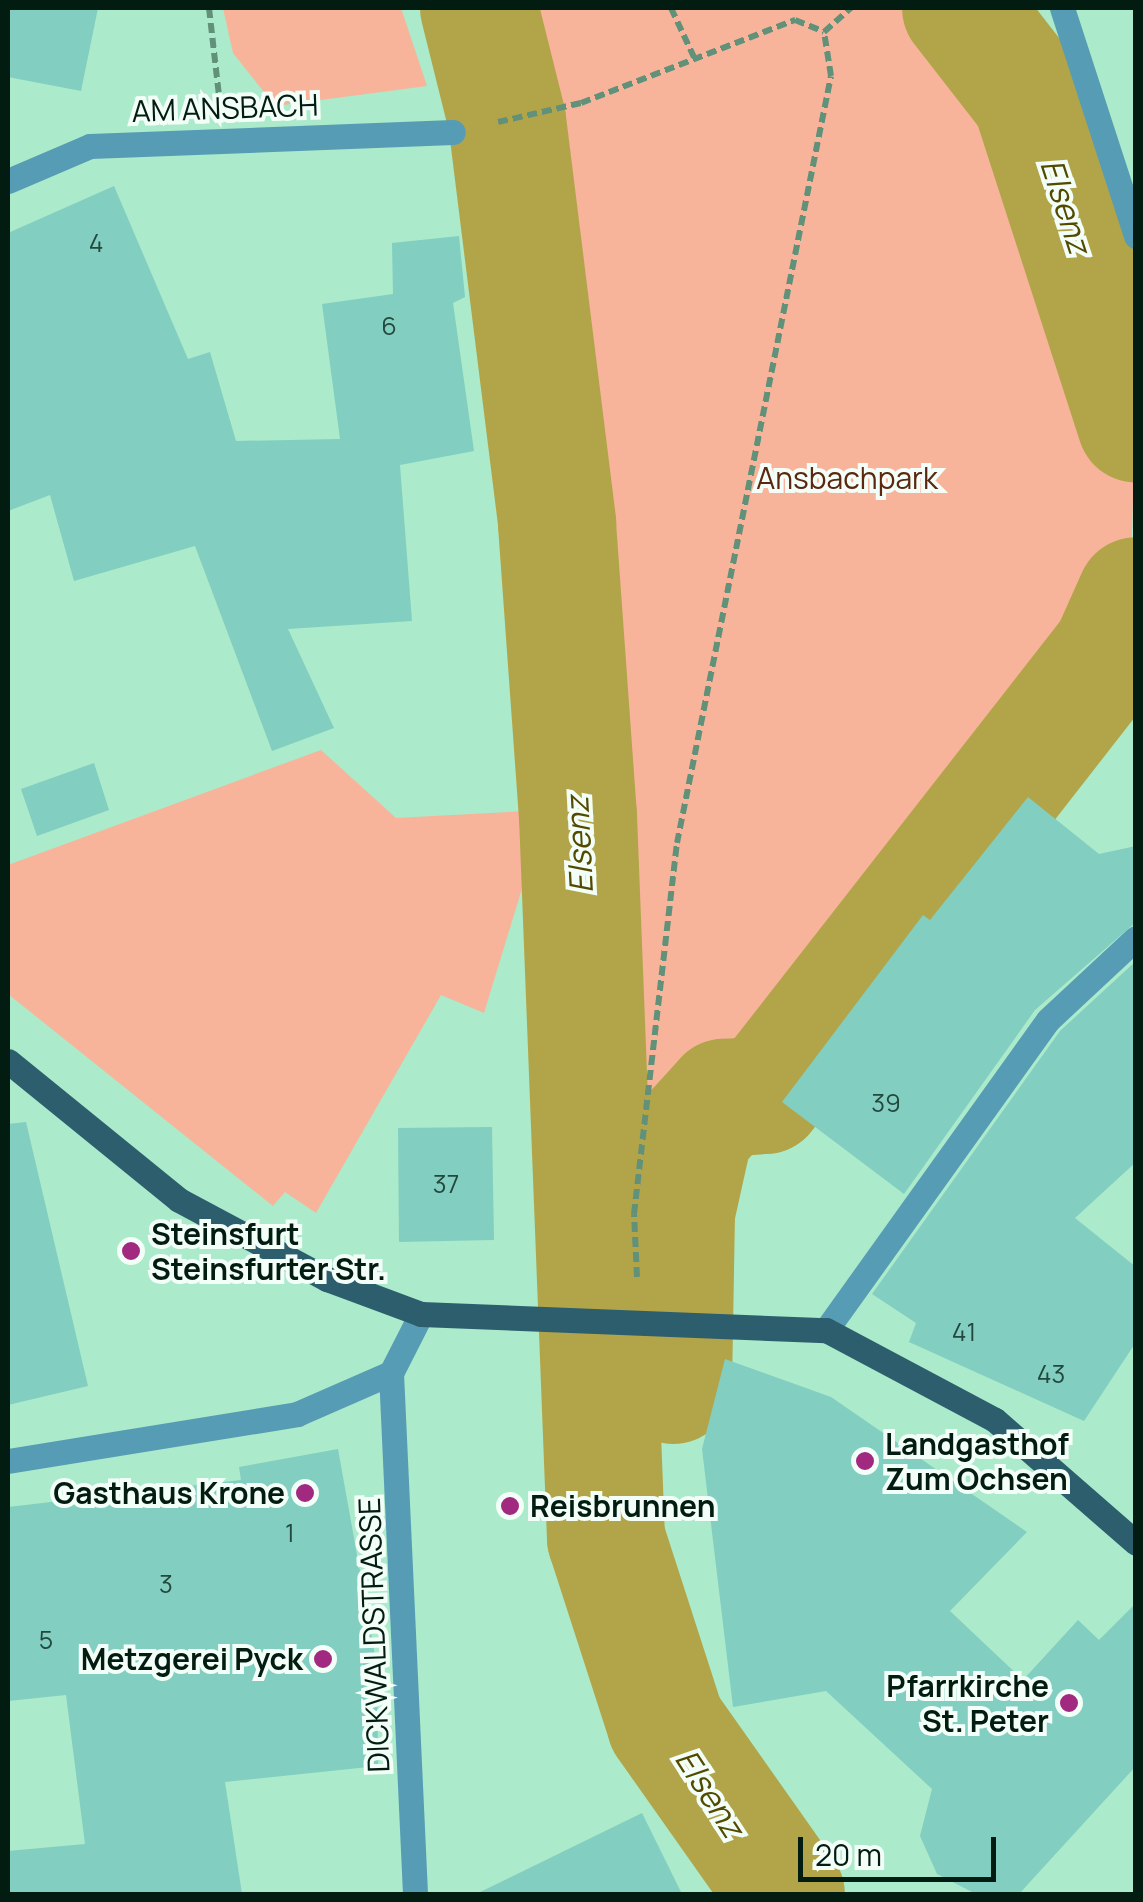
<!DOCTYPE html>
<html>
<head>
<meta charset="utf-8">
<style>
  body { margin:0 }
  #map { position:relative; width:1143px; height:1902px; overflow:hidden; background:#abeaca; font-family:Manrope,sans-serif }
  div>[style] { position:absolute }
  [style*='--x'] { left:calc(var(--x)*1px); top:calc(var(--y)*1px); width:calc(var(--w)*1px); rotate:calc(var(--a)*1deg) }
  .green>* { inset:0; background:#f7b49b }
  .river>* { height:118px; margin:-59px; padding:0 59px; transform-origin:59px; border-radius:59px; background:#b2a549 }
  .building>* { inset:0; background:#82cec1 }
  .path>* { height:6px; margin-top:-3px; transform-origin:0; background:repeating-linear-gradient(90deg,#62917a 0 10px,transparent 0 15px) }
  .minor>* { height:25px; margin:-12.5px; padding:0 12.5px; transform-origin:12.5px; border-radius:12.5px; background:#569cb4 }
  .major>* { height:25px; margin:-12.5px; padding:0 12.5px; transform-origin:12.5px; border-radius:12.5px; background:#2c5e6e }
  .dots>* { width:28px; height:28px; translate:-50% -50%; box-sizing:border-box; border:5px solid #f2fef7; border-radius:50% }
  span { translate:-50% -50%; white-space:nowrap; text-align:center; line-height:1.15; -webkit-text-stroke:8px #f2fef7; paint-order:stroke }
  .number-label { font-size:25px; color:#23483d }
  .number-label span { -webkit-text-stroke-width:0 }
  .street-label { font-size:30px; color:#031c11 }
  .park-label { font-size:30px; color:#5c260f }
  .poi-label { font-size:30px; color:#031c11; font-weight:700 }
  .left { translate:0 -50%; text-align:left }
  .right { translate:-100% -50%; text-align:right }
  .water-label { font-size:32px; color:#534a00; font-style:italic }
  .frame { position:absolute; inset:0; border:10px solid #031c11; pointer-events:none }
  .scale { position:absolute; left:798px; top:1837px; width:198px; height:45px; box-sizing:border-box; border:5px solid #031c11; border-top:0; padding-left:12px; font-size:30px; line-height:35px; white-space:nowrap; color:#031c11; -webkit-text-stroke:8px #f2fef7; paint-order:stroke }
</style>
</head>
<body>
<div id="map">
  <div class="green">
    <div style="clip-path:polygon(223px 8px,401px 8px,427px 86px,275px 106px,233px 53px)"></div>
    <div style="clip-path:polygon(518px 8px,928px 8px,1020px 102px,1134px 464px,1131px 570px,666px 1141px,611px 1169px,598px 763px)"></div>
    <div style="clip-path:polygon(321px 750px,396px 818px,546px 810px,484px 1013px,441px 995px,316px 1213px,285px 1192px,273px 1206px,8px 994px,8px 865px)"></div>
  </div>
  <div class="river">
    <div style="--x:479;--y:8;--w:115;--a:76"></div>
    <div style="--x:507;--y:120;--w:407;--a:82.9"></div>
    <div style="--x:557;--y:524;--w:293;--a:85.9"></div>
    <div style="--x:578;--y:816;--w:723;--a:87.78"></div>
    <div style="--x:606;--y:1538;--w:195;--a:72.1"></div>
    <div style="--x:666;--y:1724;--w:208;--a:54.8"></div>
    <div style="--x:961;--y:8;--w:114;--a:52.1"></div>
    <div style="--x:1031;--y:98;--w:342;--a:72.1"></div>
    <div style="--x:673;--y:1385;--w:173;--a:-89"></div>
    <div style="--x:676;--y:1212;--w:83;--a:-77.5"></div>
    <div style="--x:694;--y:1131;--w:45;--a:-47.7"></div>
    <div style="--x:724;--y:1098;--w:41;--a:-4.2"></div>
    <div style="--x:765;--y:1095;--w:562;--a:-52.01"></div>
    <div style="--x:1111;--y:652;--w:61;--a:-65.9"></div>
  </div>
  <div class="building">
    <div style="clip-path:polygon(8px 8px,98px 8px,81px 91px,8px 77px)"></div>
    <div style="clip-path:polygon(114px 186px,188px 359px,210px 352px,236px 441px,340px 439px,322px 304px,393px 294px,392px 243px,459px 236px,465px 297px,453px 303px,474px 451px,400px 465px,412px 621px,288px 629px,334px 728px,272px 751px,195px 546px,74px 581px,50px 495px,8px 511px,8px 233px)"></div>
    <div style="clip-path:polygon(94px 763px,109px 810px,37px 836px,21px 789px)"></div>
    <div style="clip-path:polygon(1028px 797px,1099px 854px,1136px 846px,1136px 922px,1035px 1010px,904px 1194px,782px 1102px,923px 915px,930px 920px)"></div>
    <div style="clip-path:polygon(1136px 961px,1136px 1162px,1075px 1218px,1136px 1267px,1136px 1342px,1084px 1421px,909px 1342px,916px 1323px,872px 1294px,1060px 1031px)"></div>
    <div style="clip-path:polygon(26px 1122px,88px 1386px,8px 1405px,8px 1124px)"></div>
    <div style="clip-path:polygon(492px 1127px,494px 1240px,399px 1242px,398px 1128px)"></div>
    <div style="clip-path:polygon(725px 1359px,831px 1397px,1027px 1532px,950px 1611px,1023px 1680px,1078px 1620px,1099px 1640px,1136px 1603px,1136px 1766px,1019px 1894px,976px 1894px,937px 1874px,920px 1836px,932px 1789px,826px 1691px,733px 1707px,702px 1449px)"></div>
    <div style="clip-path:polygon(338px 1449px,377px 1666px,378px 1766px,225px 1782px,242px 1894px,8px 1894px,8px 1851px,85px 1844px,66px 1695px,8px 1701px,8px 1507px,241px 1480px,239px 1467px)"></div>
    <div style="clip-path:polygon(642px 1813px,682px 1894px,476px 1894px)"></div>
  </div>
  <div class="path">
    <div style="--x:209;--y:8;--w:89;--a:83.5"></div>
    <div style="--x:671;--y:8;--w:54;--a:64.9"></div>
    <div style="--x:498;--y:122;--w:85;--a:-12.9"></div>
    <div style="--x:581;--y:103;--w:230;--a:-21.2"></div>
    <div style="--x:795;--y:20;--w:31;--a:22"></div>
    <div style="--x:824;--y:32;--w:36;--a:-42"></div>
    <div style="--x:637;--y:1277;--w:63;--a:-92.7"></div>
    <div style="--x:634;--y:1214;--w:373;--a:-83.4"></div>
    <div style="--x:677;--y:843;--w:782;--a:-78.65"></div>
    <div style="--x:831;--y:76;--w:45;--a:-99"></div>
  </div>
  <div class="minor">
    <div style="--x:1062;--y:8;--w:240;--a:72"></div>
    <div style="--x:8;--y:181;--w:89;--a:-23.1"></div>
    <div style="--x:90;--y:146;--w:363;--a:-2.2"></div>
    <div style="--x:826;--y:1330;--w:381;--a:-54.4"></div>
    <div style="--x:1048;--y:1020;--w:120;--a:-43"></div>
    <div style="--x:391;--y:1373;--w:522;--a:87.36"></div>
    <div style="--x:8;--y:1461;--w:293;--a:-9.2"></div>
    <div style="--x:297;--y:1414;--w:103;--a:-23.6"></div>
    <div style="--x:391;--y:1373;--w:66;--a:-63"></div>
  </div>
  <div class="major">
    <div style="--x:8;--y:1061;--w:220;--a:39.1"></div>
    <div style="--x:179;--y:1200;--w:168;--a:28.1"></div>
    <div style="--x:327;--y:1279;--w:100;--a:20.4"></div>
    <div style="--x:421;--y:1314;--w:405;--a:2.3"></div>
    <div style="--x:826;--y:1330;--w:191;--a:28"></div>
    <div style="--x:995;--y:1420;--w:187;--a:41.1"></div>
  </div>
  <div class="dots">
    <div style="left:131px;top:1251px;background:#a22980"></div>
    <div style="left:865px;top:1461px;background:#a22980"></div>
    <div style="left:305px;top:1493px;background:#a22980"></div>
    <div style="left:510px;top:1506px;background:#a22980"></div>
    <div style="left:323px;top:1659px;background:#a22980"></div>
    <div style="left:1069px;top:1703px;background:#a22980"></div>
  </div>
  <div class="number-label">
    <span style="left:96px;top:243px">4</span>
    <span style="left:389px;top:326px">6</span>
    <span style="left:886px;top:1103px">39</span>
    <span style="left:446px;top:1184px">37</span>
    <span style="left:964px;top:1332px">41</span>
    <span style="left:1051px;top:1374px">43</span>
    <span style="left:290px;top:1533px">1</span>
    <span style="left:166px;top:1584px">3</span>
    <span style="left:46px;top:1640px">5</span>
  </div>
  <div class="street-label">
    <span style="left:225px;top:108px;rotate:-2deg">AM ANSBACH</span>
    <span style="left:374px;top:1635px;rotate:-92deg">DICKWALDSTRASSE</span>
  </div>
  <div class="park-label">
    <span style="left:847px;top:478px">Ansbachpark</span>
  </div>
  <div class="poi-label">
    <span class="left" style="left:151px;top:1251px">Steinsfurt<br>Steinsfurter Str.</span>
    <span class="left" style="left:885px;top:1461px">Landgasthof<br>Zum Ochsen</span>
    <span class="right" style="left:285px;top:1493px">Gasthaus Krone</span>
    <span class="left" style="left:530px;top:1506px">Reisbrunnen</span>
    <span class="right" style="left:303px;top:1659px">Metzgerei Pyck</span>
    <span class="right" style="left:1049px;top:1703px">Pfarrkirche<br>St. Peter</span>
  </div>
  <div class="water-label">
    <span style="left:1066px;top:206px;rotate:72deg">Elsenz</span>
    <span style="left:579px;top:845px;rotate:-93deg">Elsenz</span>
    <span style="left:710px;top:1793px;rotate:57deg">Elsenz</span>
  </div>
  <div class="frame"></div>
  <div class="scale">20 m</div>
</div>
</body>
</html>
